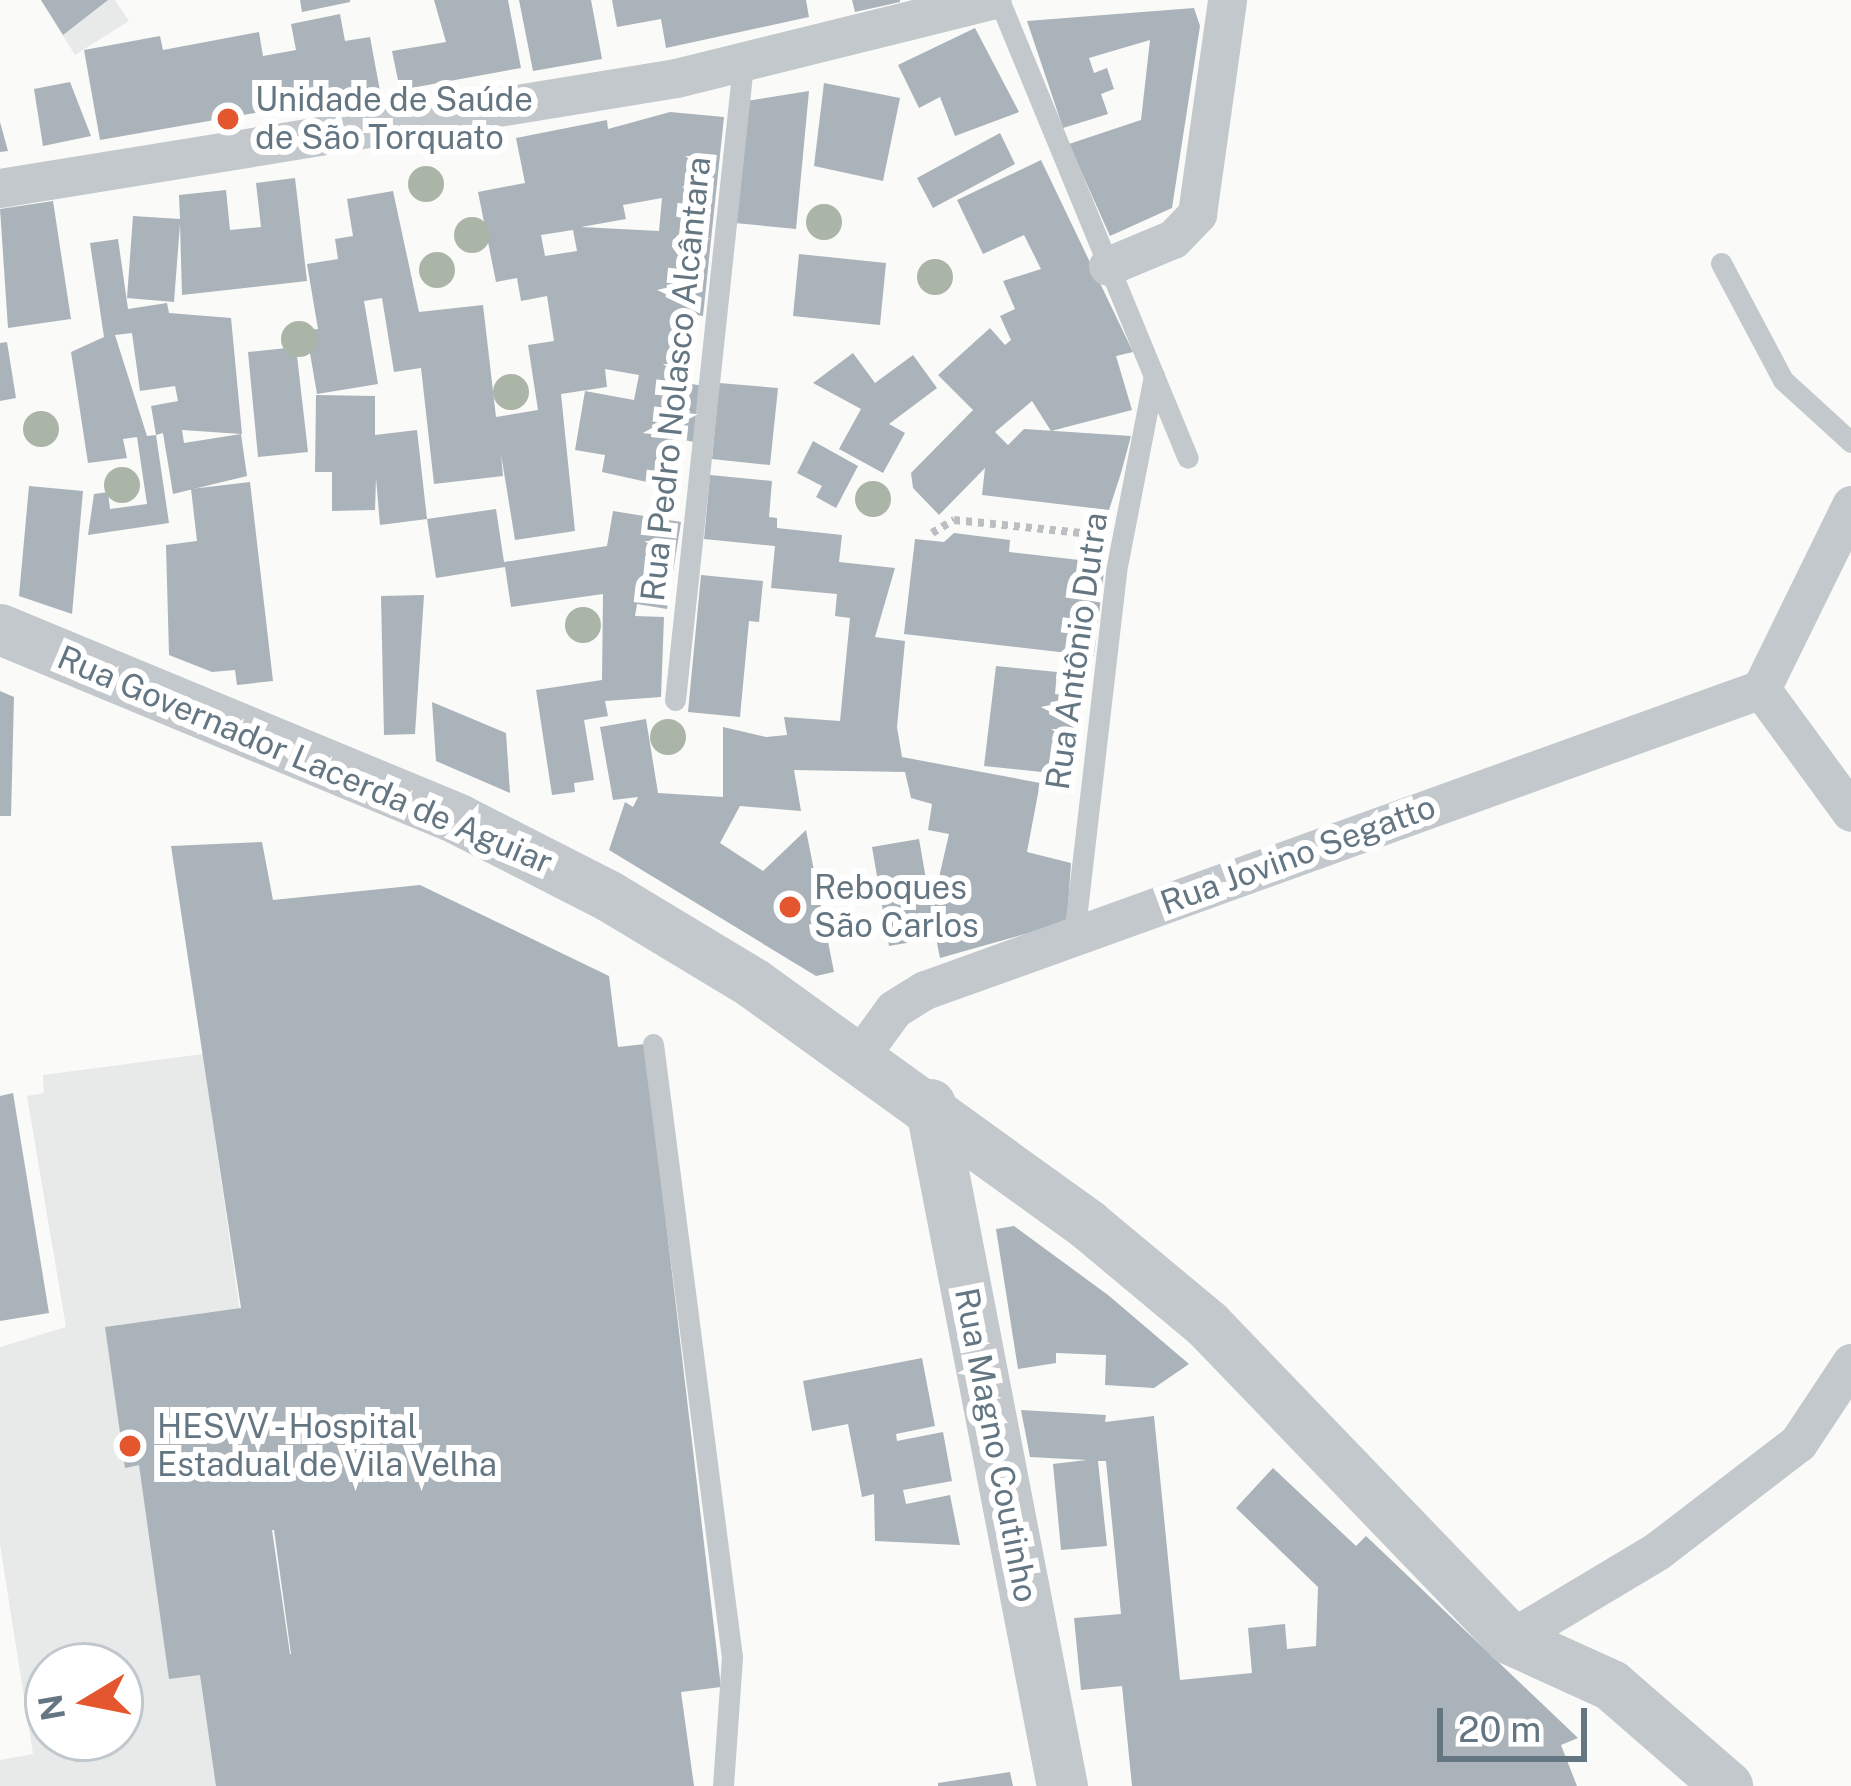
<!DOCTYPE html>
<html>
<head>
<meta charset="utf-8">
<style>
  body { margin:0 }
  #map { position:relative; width:1851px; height:1786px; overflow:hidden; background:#fafaf8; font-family:"Public Sans",sans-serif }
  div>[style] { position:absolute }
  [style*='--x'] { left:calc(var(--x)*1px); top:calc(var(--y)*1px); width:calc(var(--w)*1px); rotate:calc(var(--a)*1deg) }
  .built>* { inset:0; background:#e8e9e9 }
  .building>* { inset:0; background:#aab3b9 }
  .path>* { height:8px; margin-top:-4px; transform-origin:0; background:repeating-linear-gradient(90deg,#bbbfc2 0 6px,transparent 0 12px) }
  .service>* { height:21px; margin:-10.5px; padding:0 10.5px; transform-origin:10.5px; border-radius:10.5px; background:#c3c8cc }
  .minor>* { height:39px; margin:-19.5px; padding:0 19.5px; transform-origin:19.5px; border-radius:19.5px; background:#c3c8cc }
  .tertiary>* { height:51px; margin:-25.5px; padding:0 25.5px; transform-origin:25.5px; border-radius:25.5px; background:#c3c8cc }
  .trees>* { width:36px; height:36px; margin:-18px; border-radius:50%; background:#aab4a7 }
  .dots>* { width:33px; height:33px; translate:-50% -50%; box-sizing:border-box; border:6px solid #fff; border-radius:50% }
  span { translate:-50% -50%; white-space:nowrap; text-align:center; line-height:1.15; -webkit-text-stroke:12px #fff; paint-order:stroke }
  .poi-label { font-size:33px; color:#657683 }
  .left { translate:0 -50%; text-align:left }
  .street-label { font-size:33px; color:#657683 }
  .north { position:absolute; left:24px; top:1642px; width:120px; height:120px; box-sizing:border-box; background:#fff; border:3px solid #c1c8cd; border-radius:50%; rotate:260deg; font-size:33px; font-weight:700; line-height:48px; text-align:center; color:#657683 }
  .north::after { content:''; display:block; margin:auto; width:42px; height:54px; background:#e4572e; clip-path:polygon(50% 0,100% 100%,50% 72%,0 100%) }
  .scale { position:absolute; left:1437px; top:1708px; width:150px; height:54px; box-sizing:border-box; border:6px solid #657683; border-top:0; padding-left:15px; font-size:36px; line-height:42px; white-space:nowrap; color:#657683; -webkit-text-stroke:9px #fff; paint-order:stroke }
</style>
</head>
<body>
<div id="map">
  <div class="built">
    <div style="clip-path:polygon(41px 0,115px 0,129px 21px,75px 55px)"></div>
    <div style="clip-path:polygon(evenodd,203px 1054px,308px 1786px,0 1786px,0 1760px,33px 1754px,0 1545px,0 1347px,66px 1327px,27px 1096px,44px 1093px,43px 1075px,203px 1054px,48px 1666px,120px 1666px,120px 1738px,48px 1738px,48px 1666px)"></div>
  </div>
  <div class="building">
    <div style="clip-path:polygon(41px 0,108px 0,63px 35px)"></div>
    <div style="clip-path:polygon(300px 0,350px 0,350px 2px,302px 12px)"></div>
    <div style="clip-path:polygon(434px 0,508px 0,521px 68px,400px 90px,392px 51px,446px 42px)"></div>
    <div style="clip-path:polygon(519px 0,591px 0,602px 59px,533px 71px)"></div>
    <div style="clip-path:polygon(612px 0,806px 0,809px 17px,666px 48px,661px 19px,617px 27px)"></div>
    <div style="clip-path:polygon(852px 0,900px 0,900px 2px,855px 12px)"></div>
    <div style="clip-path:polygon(1194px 8px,1200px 26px,1172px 208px,1110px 236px,1069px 144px,1141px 120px,1150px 40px,1089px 58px,1094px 73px,1107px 68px,1114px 89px,1101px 94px,1108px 114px,1063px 128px,1027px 21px)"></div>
    <div style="clip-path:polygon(340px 14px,345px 41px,370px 37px,380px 91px,100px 140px,84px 50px,160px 36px,163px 50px,259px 32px,263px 56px,296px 50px,291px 24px)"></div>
    <div style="clip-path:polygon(975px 28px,1019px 112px,955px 136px,940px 97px,919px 108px,898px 65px)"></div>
    <div style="clip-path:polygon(70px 82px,91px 136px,43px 146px,34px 89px)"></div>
    <div style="clip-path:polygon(824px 83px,900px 98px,883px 181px,814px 166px)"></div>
    <div style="clip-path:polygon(809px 91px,796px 229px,735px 223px,746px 101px)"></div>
    <div style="clip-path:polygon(evenodd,670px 112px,724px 117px,703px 316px,684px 313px,673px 381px,704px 386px,694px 442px,673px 438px,665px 486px,602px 472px,605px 455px,575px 450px,585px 391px,634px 400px,639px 375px,605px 369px,607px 387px,561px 394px,575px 531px,515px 540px,501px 454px,503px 476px,434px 484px,421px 368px,394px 372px,382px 298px,364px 301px,378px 384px,317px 394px,306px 330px,318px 329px,307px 264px,338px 259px,335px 239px,353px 236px,347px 199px,393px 191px,419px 312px,483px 305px,496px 417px,538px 410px,528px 345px,554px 341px,547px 296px,521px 301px,517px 278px,496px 282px,478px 192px,525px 183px,516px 138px,607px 120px,608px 129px,670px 112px,662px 198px,659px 231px,581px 227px,626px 219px,623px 205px,662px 198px,670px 112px,573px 230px,577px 251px,545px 256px,541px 235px,573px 230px)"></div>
    <div style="clip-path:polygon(0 122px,8px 151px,0 152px)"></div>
    <div style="clip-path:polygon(1000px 133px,1015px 164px,933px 208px,917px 178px)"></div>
    <div style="clip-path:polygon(1041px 160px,1133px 352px,1116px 356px,1132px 410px,1051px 431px,1032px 401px,995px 432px,1008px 445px,1024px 429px,1131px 436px,1121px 473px,1109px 510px,982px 495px,985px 468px,939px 515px,913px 488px,911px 473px,973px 410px,938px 375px,990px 328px,1005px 345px,1011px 340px,1000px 316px,1015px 309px,1003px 281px,1041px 269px,1024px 235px,983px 254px,957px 200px)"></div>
    <div style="clip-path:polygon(295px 178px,307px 281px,182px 295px,180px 224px,174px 302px,127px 298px,133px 216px,180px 219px,179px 195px,226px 190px,230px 230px,261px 227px,256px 183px)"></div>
    <div style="clip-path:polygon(53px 201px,71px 319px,8px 328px,0 209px)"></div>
    <div style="clip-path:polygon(evenodd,118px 239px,128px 309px,167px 303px,169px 313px,231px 318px,242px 434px,182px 430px,184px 443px,241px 434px,247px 476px,173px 494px,163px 433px,156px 435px,169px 523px,88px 535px,94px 494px,108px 492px,110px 509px,147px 504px,137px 437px,123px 439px,127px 458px,88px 463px,71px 352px,104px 337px,90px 243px,118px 239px,132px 333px,140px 391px,175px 386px,178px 401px,151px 406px,156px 435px,147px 436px,115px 335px,132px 333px)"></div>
    <div style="clip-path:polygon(799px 254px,886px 263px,880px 325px,793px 316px)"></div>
    <div style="clip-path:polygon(7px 342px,16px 398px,0 401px,0 343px)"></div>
    <div style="clip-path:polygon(296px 347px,308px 452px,258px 457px,248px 352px)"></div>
    <div style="clip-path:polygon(853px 353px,875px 383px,913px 355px,937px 388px,889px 424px,905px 433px,883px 473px,839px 449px,861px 409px,813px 383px)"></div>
    <div style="clip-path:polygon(719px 383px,778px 388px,770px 465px,712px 459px)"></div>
    <div style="clip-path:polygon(316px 395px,375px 396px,375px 435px,417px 430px,427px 519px,380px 525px,376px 478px,375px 510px,332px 511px,332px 472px,315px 472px)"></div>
    <div style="clip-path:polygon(813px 441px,858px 466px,836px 508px,816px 497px,822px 486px,797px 473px)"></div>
    <div style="clip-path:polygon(710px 475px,772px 481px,769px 517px,777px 518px,777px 528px,842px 535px,839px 562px,895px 568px,875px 637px,905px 641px,897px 727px,902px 757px,1040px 783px,1027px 852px,1071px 863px,1067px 922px,940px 958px,936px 938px,889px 946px,872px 847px,919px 839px,930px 902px,942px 905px,946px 888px,937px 886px,949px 834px,928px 830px,932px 804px,911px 798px,905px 772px,794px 770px,801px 811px,740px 806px,720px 843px,763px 871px,806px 830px,834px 972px,816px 976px,609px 850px,625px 802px,633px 807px,638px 797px,613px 800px,600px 727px,646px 719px,658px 793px,723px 797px,723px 727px,766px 737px,787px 735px,784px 717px,840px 721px,850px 618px,835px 616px,837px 594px,771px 588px,775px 546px,704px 539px)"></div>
    <div style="clip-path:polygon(250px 482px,273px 681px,237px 685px,235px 670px,212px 672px,169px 655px,166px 545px,197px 541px,191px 489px)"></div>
    <div style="clip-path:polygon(29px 486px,83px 491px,72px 614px,19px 596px)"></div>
    <div style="clip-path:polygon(496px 509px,504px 562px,607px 546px,613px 511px,681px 522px,667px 609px,637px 604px,635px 616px,664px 617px,661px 697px,605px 701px,608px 716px,584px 720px,594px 780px,574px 783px,575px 792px,552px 795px,536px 690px,602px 680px,603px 594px,511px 607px,505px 567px,436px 578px,427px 519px)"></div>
    <div style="clip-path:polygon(954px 533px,1010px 540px,1009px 552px,1105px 563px,1094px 656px,904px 634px,915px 539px,944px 542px)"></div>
    <div style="clip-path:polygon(701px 575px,763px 581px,759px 622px,749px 621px,740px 717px,688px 712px)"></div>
    <div style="clip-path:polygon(424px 595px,415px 734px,384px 735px,381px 596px)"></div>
    <div style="clip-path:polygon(996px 666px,1057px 672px,1055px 694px,1079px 697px,1070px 775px,984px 766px)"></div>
    <div style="clip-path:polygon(0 691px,14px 697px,11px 816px,0 816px)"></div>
    <div style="clip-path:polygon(432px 702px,506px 733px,510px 793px,436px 761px)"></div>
    <div style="clip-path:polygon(evenodd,262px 842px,273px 900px,420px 885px,609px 976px,618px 1047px,645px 1044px,721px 1687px,681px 1692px,694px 1786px,216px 1786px,200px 1675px,169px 1679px,139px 1465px,125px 1468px,105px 1327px,241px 1308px,171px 846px,262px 842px,272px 1530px,274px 1530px,291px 1654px,290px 1654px,272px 1530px)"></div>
    <div style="clip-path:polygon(13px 1093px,49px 1313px,0 1321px,0 1096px)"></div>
    <div style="clip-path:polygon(1014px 1226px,1108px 1295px,1189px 1364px,1154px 1388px,1105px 1385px,1106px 1355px,1056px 1353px,1056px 1363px,1018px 1369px,996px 1229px)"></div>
    <div style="clip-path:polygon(922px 1358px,935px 1426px,896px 1434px,897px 1441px,943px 1432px,952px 1481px,903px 1490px,906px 1504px,950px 1495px,960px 1545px,875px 1541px,874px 1494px,862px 1497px,848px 1424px,812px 1431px,803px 1381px)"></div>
    <div style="clip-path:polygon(1021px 1410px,1106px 1415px,1105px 1422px,1154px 1416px,1180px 1680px,1252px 1673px,1248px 1628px,1285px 1624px,1287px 1649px,1316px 1646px,1318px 1587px,1236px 1508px,1273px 1468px,1356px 1546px,1366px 1536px,1578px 1738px,1561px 1745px,1577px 1786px,1132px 1786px,1122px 1686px,1081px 1690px,1074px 1618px,1121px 1614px,1106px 1461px,1098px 1461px,1107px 1546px,1061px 1550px,1053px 1464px,1087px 1460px,1030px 1457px)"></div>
    <div style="clip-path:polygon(1010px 1772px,1013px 1786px,938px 1786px,938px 1783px)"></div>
  </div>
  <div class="path">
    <div style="--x:932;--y:533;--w:26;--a:-31"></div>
    <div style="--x:954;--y:520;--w:138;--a:5.8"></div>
  </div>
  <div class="service">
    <div style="--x:999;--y:0;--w:495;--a:67.6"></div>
    <div style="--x:1721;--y:263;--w:132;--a:62.1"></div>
    <div style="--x:1783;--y:380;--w:92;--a:42.4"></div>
    <div style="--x:675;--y:700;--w:639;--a:-83.89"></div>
    <div style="--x:1074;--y:936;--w:367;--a:-83.4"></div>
    <div style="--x:1116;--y:571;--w:199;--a:-79"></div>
    <div style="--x:653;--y:1044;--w:618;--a:82.66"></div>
    <div style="--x:732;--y:1657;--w:129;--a:94"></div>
  </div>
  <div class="minor">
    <div style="--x:0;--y:188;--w:685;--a:-9.24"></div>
    <div style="--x:676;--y:78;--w:325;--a:-13.9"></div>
    <div style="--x:1108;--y:266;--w:70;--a:-22.6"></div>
    <div style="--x:1173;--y:239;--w:35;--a:-46"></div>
    <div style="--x:1197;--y:214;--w:216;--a:-82"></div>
    <div style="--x:1761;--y:689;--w:205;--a:-63.9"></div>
    <div style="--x:1761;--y:689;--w:152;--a:53.8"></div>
    <div style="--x:859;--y:1057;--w:59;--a:-53.9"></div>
    <div style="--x:894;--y:1009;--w:36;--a:-32"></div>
    <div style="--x:925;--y:990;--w:889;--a:-19.8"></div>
    <div style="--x:1510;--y:1639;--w:171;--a:-30.9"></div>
    <div style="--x:1657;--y:1551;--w:178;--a:-37.5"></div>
    <div style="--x:1798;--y:1443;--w:96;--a:-56.5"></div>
  </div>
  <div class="tertiary">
    <div style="--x:0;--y:629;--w:496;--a:22.5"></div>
    <div style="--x:458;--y:819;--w:169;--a:27"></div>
    <div style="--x:609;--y:896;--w:168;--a:31.1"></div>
    <div style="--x:753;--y:983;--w:412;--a:35.8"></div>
    <div style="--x:1087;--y:1224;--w:156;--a:39.8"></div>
    <div style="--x:1207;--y:1324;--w:437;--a:46.1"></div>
    <div style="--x:1510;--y:1639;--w:111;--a:24.5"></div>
    <div style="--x:1611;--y:1685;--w:154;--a:41"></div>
    <div style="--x:930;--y:1104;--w:695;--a:79.05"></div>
  </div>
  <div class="trees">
    <div style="left:426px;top:184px"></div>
    <div style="left:824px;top:222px"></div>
    <div style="left:472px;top:235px"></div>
    <div style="left:437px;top:270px"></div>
    <div style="left:935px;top:277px"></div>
    <div style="left:299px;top:339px"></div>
    <div style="left:511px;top:392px"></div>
    <div style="left:41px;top:429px"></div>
    <div style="left:122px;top:485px"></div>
    <div style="left:873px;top:499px"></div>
    <div style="left:583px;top:625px"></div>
    <div style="left:668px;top:737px"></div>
  </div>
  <div class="dots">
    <div style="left:228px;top:119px;background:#e4572e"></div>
    <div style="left:790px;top:907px;background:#e4572e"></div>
    <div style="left:130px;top:1446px;background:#e4572e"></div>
  </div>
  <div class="poi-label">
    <span class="left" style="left:255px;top:119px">Unidade de Saúde<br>de São Torquato</span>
    <span class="left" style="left:814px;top:907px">Reboques<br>São Carlos</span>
    <span class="left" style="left:157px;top:1446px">HESVV - Hospital<br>Estadual de Vila Velha</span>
  </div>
  <div class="street-label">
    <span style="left:676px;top:379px;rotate:-84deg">Rua Pedro Nolasco Alcântara</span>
    <span style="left:1077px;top:651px;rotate:-82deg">Rua Antônio Dutra</span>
    <span style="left:305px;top:760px;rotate:23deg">Rua Governador Lacerda de Aguiar</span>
    <span style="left:1298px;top:855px;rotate:-20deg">Rua Jovino Segatto</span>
    <span style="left:996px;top:1445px;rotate:79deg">Rua Magno Coutinho</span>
  </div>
  <div class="north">N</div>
  <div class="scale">20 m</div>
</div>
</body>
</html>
